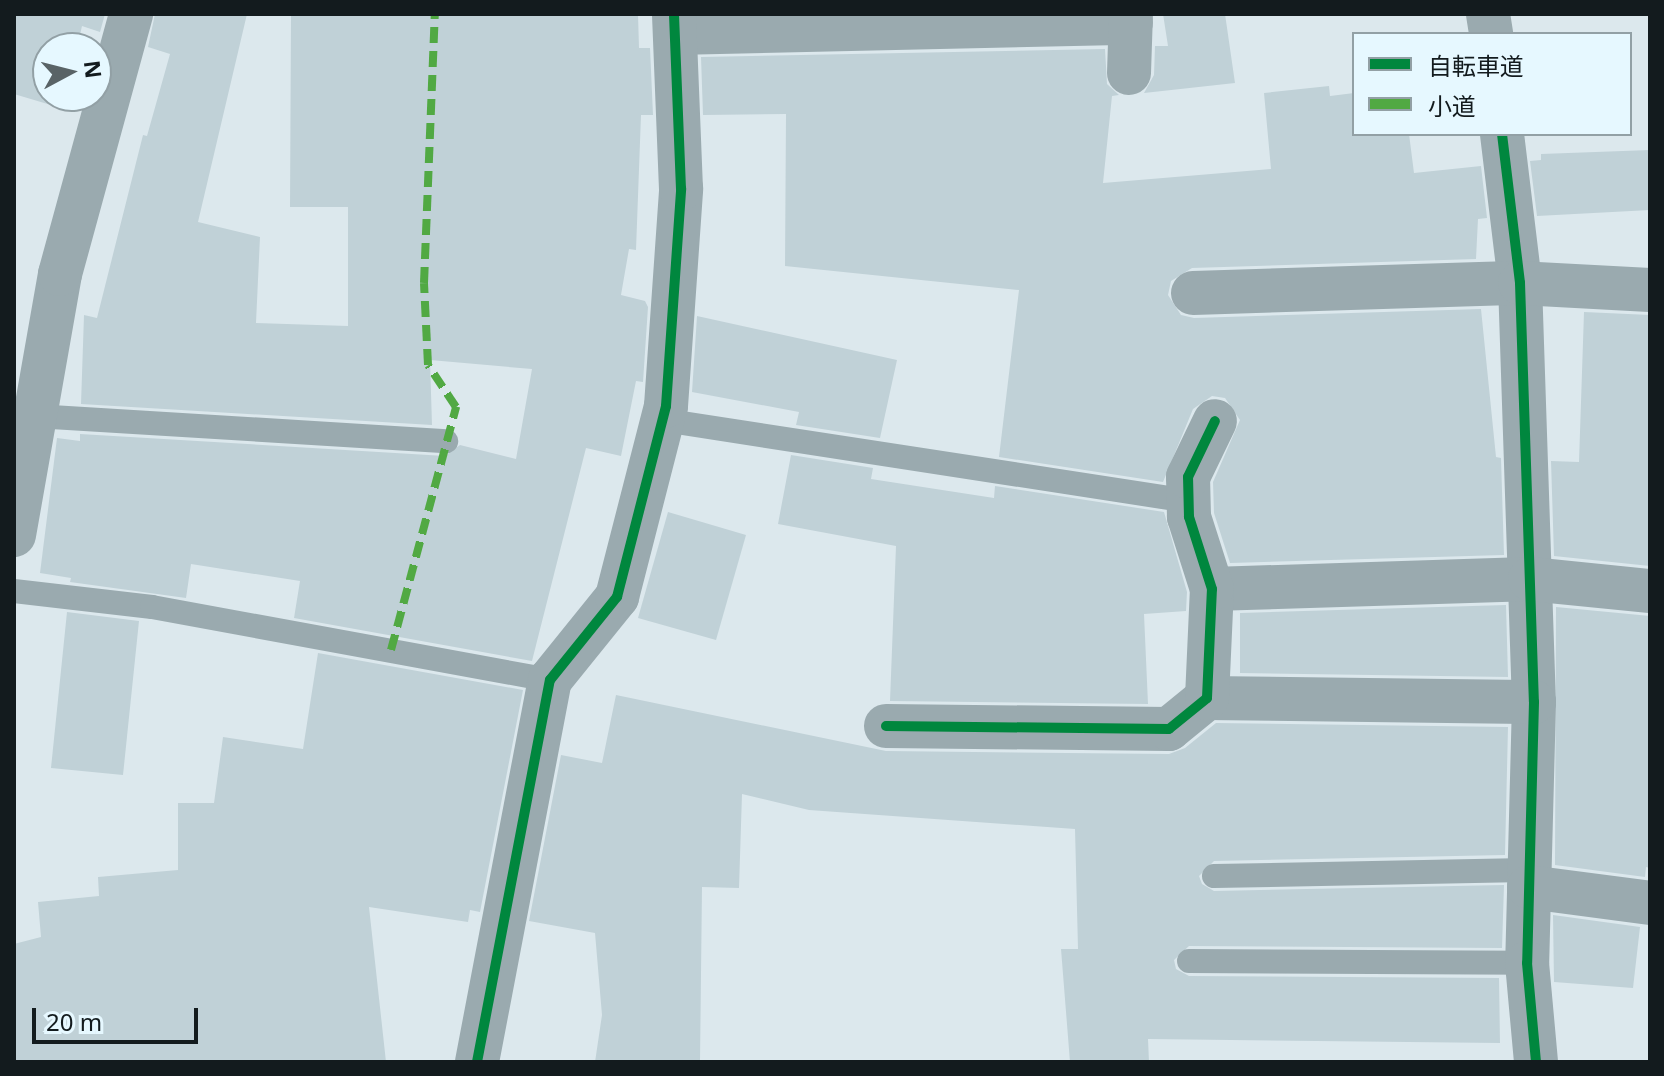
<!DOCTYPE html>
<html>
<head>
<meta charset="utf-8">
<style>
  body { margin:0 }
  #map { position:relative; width:1664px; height:1076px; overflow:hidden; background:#dce8ed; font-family:"Noto Sans","Noto Sans JP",sans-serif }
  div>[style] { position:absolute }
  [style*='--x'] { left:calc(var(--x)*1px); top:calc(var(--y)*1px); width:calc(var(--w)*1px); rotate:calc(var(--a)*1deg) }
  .building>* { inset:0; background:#c0d1d7 }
  .lane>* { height:24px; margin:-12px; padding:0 12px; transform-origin:12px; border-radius:12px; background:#9aaaaf }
  .street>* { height:44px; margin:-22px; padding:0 22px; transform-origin:22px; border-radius:22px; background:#9aaaaf }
  .quiet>* { height:8px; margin-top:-4px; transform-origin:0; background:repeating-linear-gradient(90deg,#51a943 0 16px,transparent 0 24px) }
  .cycleway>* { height:10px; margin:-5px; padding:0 5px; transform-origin:5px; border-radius:5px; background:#00873e }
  span { translate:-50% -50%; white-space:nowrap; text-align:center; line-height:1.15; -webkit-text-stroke:7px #e6f8ff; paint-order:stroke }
  .frame { position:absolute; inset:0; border:16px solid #131b1e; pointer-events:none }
  .legend { position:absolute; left:1352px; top:32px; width:280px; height:104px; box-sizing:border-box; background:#e6f8ff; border:2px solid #92a0a5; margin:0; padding:10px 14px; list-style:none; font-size:24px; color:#131b1e }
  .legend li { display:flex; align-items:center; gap:16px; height:40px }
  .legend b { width:40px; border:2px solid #92a0a5 }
  .north { position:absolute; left:32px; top:32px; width:80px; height:80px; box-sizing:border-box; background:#e6f8ff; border:2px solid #92a0a5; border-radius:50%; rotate:83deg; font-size:22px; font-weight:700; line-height:32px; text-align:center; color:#131b1e }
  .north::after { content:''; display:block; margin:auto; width:28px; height:36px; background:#596366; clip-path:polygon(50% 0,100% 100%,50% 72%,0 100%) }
  .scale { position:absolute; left:32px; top:1008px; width:166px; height:36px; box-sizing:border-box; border:4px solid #131b1e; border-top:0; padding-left:10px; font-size:24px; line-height:28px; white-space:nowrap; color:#131b1e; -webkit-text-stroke:6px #e6f8ff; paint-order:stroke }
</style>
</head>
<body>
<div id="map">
  <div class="building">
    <div style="clip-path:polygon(14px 14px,105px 14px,100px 32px,82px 26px,77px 48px,48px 48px,48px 96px,64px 96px,61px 108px,14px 94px)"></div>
    <div style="clip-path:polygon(155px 14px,247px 14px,198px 222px,260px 237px,256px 323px,348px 326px,348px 207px,290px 207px,291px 14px,638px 14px,639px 48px,650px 48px,653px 115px,641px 115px,636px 250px,629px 249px,621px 295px,645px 301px,648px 307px,643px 382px,636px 381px,621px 456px,586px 448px,532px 661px,294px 618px,300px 581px,191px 564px,186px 598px,70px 582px,71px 578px,40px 573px,57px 438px,80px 441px,80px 434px,445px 456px,460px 445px,516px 459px,532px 369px,430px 360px,432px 425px,81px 404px,84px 315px,97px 318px,143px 135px,147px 136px,170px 54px,148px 47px)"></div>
    <div style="clip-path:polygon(1163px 14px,1225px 14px,1235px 83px,1144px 93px,1154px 75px,1155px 46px,1168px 46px)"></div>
    <div style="clip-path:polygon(1105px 49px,1107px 84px,1119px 95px,1112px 96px,1103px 183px,1271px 169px,1264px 93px,1329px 86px,1330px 96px,1354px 93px,1354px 134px,1409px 134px,1414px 173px,1481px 166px,1487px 218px,1478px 219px,1476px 259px,1192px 268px,1171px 281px,1168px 295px,1181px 315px,1194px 318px,1481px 309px,1496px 457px,1501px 458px,1504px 555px,1230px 563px,1214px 513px,1213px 482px,1240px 420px,1225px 398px,1212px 396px,1193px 409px,1163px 482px,999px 457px,1019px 290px,785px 266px,786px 114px,703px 115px,701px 57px)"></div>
    <div style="clip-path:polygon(1650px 150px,1650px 210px,1537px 216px,1530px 161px,1541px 160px,1541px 154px)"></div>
    <div style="clip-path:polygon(1584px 312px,1650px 315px,1650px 566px,1554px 556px,1551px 461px,1579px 462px)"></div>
    <div style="clip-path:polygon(697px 316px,897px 360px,880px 438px,796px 425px,799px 412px,692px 392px)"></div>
    <div style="clip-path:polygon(791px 455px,873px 468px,871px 479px,994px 498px,995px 486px,1164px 512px,1187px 592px,1186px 611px,1144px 614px,1148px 704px,890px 701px,896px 546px,778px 524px)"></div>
    <div style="clip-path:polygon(668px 512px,746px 535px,716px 640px,638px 618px)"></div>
    <div style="clip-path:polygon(1506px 605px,1508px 677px,1240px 673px,1240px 613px)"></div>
    <div style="clip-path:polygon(1556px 607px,1650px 616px,1650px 868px,1646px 867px,1645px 877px,1555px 865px)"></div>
    <div style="clip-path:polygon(67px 612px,139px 621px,123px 775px,51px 768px)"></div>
    <div style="clip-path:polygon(318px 653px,523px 690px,480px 912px,470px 910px,468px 922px,369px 907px,386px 1062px,14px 1062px,14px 944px,41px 937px,38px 902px,99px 896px,98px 877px,178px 870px,178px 803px,214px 803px,223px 737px,303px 749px)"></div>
    <div style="clip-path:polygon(616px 695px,886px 751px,1169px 754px,1185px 748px,1216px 723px,1508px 727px,1505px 855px,1214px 861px,1199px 876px,1202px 884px,1214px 891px,1504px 885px,1502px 948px,1189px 946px,1174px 960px,1176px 969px,1189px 976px,1499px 978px,1500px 1043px,1148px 1039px,1149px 1062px,1070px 1062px,1061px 949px,1078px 949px,1075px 829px,809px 810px,742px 794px,739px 888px,702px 887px,700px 1062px,595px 1062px,602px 1015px,595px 933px,529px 921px,561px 755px,602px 763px)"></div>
    <div style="clip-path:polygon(1553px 915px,1640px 927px,1633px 988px,1554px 982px)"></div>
  </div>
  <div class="lane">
    <div style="--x:35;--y:416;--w:412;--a:3.5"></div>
    <div style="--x:663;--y:420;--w:531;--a:8.77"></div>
    <div style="--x:14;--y:591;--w:139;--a:6.6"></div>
    <div style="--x:152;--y:607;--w:405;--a:10.4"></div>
    <div style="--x:1214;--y:876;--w:315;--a:-1.1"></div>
    <div style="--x:1189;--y:961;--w:338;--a:0.3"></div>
  </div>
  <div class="street">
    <div style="--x:1488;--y:14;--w:20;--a:81"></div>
    <div style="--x:675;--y:33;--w:456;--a:-1.3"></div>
    <div style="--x:1129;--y:73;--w:59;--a:-88.1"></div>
    <div style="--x:1502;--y:134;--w:150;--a:83.1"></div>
    <div style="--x:1520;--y:283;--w:419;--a:88.1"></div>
    <div style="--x:1534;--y:702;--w:261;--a:91.5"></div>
    <div style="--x:1527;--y:963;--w:99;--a:84.8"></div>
    <div style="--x:1193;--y:293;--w:327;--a:-1.8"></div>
    <div style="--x:1520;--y:283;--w:130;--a:3.1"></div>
    <div style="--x:14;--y:535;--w:265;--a:-80"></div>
    <div style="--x:60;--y:274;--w:270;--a:-74.7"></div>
    <div style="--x:1212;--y:589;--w:318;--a:-1.8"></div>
    <div style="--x:1530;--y:579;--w:121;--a:5.7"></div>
    <div style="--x:1207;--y:698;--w:327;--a:0.7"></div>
    <div style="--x:886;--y:726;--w:283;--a:0.6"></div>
    <div style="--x:1169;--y:729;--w:49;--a:-39.2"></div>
    <div style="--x:1207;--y:698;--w:109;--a:-87.4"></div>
    <div style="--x:1212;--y:589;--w:76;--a:-107.7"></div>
    <div style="--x:1189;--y:517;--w:40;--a:-91.4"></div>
    <div style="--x:1188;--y:477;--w:62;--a:-64.3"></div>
    <div style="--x:1529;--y:887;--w:122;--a:7.5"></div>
    <div style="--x:477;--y:1062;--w:389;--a:-79.2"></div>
    <div style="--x:550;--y:680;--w:107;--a:-51.1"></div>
    <div style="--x:617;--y:597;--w:197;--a:-75.6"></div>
    <div style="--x:666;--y:406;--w:218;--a:-86"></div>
    <div style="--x:681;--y:189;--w:175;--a:-92.3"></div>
  </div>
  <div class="quiet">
    <div style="--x:391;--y:650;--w:252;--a:-75"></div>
    <div style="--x:456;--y:407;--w:50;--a:-123.7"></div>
    <div style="--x:428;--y:365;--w:82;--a:-92.8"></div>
    <div style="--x:424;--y:283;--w:269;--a:-87.7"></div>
  </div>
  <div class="cycleway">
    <div style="--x:1502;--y:134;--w:150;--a:83.1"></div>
    <div style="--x:1520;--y:283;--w:419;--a:88.1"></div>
    <div style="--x:1534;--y:702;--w:261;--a:91.5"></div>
    <div style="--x:1527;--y:963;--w:99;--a:84.8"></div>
    <div style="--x:886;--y:726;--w:283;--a:0.6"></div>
    <div style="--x:1169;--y:729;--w:49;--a:-39.2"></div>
    <div style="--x:1207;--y:698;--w:109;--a:-87.4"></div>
    <div style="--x:1212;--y:589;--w:76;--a:-107.7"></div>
    <div style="--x:1189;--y:517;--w:40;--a:-91.4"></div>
    <div style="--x:1188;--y:477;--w:62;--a:-64.3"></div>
    <div style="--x:477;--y:1062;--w:389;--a:-79.2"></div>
    <div style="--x:550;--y:680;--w:107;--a:-51.1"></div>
    <div style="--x:617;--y:597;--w:197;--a:-75.6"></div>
    <div style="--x:666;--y:406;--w:218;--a:-86"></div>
    <div style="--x:681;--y:189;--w:175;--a:-92.3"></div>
  </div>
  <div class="frame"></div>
  <ul class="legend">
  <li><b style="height:10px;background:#00873e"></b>自転車道</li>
  <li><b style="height:10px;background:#51a943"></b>小道</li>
  </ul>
  <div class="north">N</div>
  <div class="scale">20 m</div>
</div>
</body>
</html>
